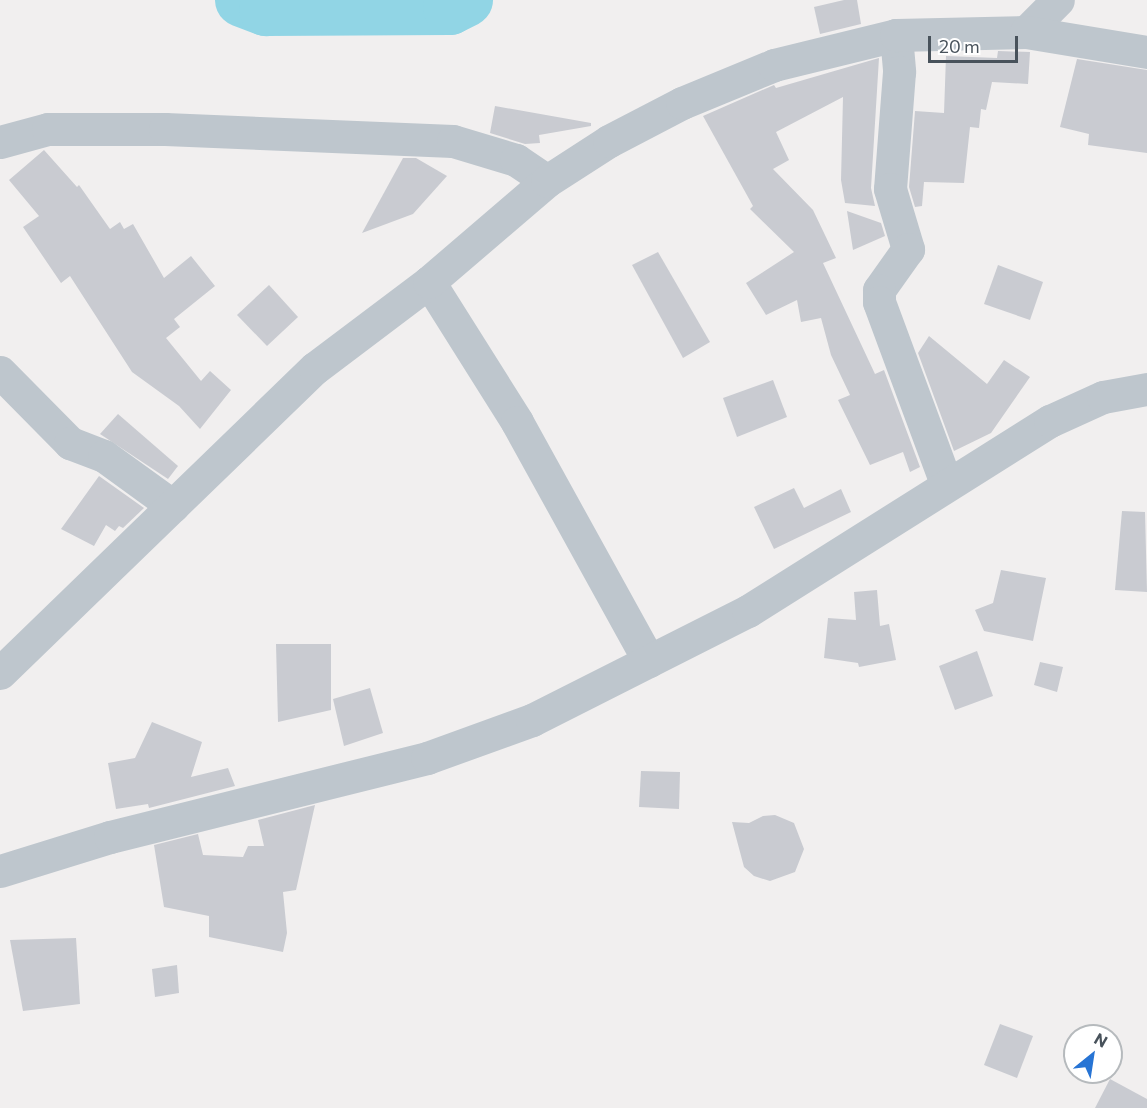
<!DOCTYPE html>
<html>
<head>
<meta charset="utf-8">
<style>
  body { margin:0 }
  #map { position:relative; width:1147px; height:1108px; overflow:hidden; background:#f1efef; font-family:Commissioner,sans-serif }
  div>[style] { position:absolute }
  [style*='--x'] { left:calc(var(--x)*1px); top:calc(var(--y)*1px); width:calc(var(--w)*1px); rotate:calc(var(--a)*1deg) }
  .river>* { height:54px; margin:-27px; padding:0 27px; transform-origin:27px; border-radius:27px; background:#91d5e5 }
  .building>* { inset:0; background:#c9cbd1 }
  .street>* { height:33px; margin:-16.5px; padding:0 16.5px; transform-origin:16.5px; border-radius:16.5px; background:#bec6cd }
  span { translate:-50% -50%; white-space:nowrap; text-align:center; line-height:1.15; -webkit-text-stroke:4.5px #fff; paint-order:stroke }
  .north { position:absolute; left:1063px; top:1024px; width:60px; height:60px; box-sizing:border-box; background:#fff; border:2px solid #b6babd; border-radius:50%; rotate:30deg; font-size:16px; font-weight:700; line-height:24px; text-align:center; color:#48525b }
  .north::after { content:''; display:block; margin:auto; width:21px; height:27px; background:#2774d4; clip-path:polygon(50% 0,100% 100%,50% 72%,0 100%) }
  .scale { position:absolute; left:928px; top:36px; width:90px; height:27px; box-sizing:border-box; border:3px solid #48525b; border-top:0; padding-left:8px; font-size:18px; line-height:21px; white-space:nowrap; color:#48525b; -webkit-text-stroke:4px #fff; paint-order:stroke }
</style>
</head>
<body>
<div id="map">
  <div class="river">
    <div style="--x:242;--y:0;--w:26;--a:21"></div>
    <div style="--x:266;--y:9;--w:184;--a:-0.3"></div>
    <div style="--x:450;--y:8;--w:18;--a:-27"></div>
  </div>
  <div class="building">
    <div style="clip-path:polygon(844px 0,857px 0,861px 24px,820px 34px,814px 7px)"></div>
    <div style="clip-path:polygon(998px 51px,1030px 52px,1028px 84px,992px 82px,986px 110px,981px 109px,979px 128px,970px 127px,964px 183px,924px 182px,922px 206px,915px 207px,909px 187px,915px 111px,944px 113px,946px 56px,997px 58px)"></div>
    <div style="clip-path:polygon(879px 58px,871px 188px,875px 206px,845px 203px,841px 180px,843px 97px,776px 132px,789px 160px,773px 169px,813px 210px,836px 258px,823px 263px,875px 374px,884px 370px,920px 467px,910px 472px,903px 452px,870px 465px,838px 400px,850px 395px,831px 355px,821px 318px,801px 322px,797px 300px,766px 315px,746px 283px,794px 252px,750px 209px,753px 206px,703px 116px,774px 85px,776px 88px)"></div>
    <div style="clip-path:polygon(1077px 59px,1147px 70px,1147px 153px,1088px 145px,1089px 134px,1060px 127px)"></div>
    <div style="clip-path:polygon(495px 106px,591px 123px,591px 126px,539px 135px,540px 143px,525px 144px,490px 133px)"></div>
    <div style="clip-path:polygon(44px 150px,77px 187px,79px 185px,110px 229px,120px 222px,124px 229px,133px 224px,164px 278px,191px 256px,215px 286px,174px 319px,180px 327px,166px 338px,201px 381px,210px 371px,231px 390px,200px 429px,179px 406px,132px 372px,70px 276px,61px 283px,23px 227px,39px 216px,9px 180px)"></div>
    <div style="clip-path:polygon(403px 158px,416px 158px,447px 176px,413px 214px,362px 233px)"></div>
    <div style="clip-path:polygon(847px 211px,881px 223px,885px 236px,853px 250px)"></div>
    <div style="clip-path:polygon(658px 252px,710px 342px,683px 358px,632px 265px)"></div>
    <div style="clip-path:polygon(998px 265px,1043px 282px,1030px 320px,984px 304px)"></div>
    <div style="clip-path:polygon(269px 285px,298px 317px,267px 346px,237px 315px)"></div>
    <div style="clip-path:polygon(929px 336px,987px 384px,1004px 360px,1030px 377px,991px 433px,954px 451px,918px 353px)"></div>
    <div style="clip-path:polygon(773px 380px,787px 417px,737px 437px,723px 398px)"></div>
    <div style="clip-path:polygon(118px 414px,178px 466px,168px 479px,100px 434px)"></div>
    <div style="clip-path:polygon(99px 476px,144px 508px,123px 528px,119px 526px,115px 531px,106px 525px,94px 546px,61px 529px)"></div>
    <div style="clip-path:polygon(794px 488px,804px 508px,841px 489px,851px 512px,774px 549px,754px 507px)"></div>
    <div style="clip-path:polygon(1122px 511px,1145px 512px,1147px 592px,1115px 590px)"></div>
    <div style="clip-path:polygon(1001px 570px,1046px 578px,1033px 641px,984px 631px,975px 610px,993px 603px)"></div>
    <div style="clip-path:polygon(877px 590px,880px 626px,889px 624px,896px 660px,859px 667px,858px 663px,824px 658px,828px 618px,856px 620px,854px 592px)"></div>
    <div style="clip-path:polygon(276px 644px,331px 644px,331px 710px,278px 722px)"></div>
    <div style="clip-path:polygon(977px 651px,993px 696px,955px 710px,939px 666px)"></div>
    <div style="clip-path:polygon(1040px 662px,1063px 667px,1057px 692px,1034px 685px)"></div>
    <div style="clip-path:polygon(370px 688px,383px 733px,344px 746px,333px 699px)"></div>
    <div style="clip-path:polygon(152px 722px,202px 742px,191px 777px,228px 768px,235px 786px,149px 808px,148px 804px,116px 809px,108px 763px,135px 758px)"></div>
    <div style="clip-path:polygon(641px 771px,680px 772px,679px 809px,639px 807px)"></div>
    <div style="clip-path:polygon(315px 805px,296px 890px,283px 892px,287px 933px,283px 952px,209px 937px,209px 916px,164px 907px,154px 845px,198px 834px,203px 855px,243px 857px,248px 846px,264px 846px,258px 820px)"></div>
    <div style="clip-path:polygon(775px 815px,794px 823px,804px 849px,795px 872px,770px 881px,754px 876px,744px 867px,732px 822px,749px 823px,763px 816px)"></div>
    <div style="clip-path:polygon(76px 938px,80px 1004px,23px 1011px,10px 940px)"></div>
    <div style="clip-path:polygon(177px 965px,179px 993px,155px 997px,152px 969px)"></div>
    <div style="clip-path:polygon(1000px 1024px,1033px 1036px,1017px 1078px,984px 1065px)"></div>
    <div style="clip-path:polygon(1110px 1079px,1147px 1099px,1147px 1108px,1095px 1108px)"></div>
  </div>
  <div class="street">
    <div style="--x:1026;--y:32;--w:45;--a:-45"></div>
    <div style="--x:896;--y:35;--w:37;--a:85"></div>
    <div style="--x:899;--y:72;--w:117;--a:94.4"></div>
    <div style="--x:890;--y:189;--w:63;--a:73.3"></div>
    <div style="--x:908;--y:249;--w:50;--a:125.3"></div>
    <div style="--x:879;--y:290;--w:12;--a:90"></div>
    <div style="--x:879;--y:302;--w:193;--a:69.7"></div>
    <div style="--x:0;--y:142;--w:50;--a:-15.2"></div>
    <div style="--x:48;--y:129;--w:117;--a:0"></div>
    <div style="--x:165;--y:129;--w:288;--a:2.4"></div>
    <div style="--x:453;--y:141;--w:66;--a:16.8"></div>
    <div style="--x:516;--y:160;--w:37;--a:34"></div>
    <div style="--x:429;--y:282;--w:165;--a:57.8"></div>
    <div style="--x:517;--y:422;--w:273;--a:61.1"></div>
    <div style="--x:0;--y:372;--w:100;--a:45.4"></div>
    <div style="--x:70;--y:443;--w:36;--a:21"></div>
    <div style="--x:104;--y:456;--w:85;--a:35.9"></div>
    <div style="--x:0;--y:673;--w:438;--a:-44.1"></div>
    <div style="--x:315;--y:368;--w:143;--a:-37"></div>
    <div style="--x:429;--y:282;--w:155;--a:-40.6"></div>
    <div style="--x:547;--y:181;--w:74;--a:-32.8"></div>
    <div style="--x:609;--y:141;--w:82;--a:-27.5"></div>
    <div style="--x:682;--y:103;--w:100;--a:-22.4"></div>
    <div style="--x:774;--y:65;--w:126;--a:-13.8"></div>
    <div style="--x:896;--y:35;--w:130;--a:-1.3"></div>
    <div style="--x:1026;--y:32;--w:123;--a:9.4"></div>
    <div style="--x:0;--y:871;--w:115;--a:-17.2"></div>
    <div style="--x:110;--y:837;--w:327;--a:-14"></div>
    <div style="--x:427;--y:758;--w:112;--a:-19.9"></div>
    <div style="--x:532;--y:720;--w:242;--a:-26.8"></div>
    <div style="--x:748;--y:611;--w:357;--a:-32.2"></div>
    <div style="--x:1050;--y:421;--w:58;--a:-24.4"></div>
    <div style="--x:1103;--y:397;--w:45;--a:-10.3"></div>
  </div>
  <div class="north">N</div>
  <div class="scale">20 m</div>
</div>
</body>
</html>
